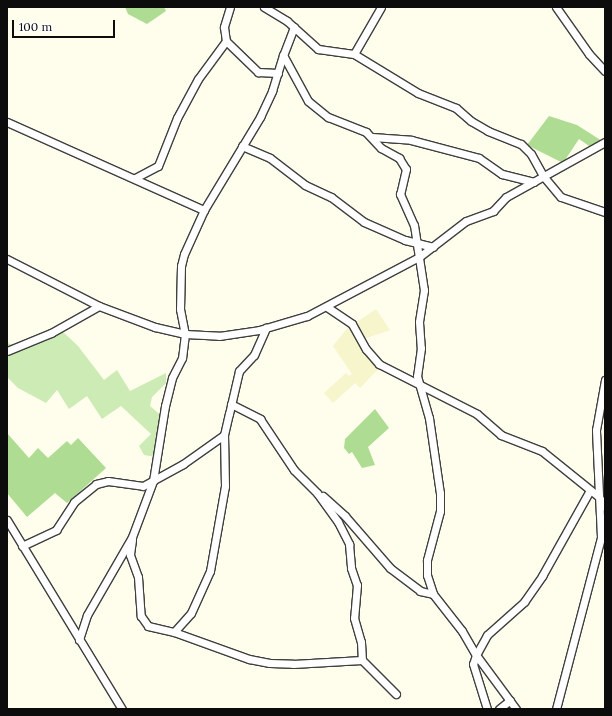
<!DOCTYPE html>
<html>
<head>
<meta charset="utf-8">
<style>
  body { margin:0 }
  #map { position:relative; width:612px; height:716px; overflow:hidden; background:#fffdec; font-family:Lora,serif }
  div>[style] { position:absolute }
  [style*='--x'] { left:calc(var(--x)*1px); top:calc(var(--y)*1px); width:calc(var(--w)*1px); rotate:calc(var(--a)*1deg) }
  .farmland>* { inset:0; background:#f6f5cb }
  .green>* { inset:0; background:#cdebb4 }
  .forest>* { inset:0; background:#aedc92 }
  .roads { filter:drop-shadow(1px 0 #3f3f3f) drop-shadow(-1px 0 #3f3f3f) drop-shadow(0 1px #3f3f3f) drop-shadow(0 -1px #3f3f3f) }
  .street>* { height:7px; margin:-3.5px; padding:0 3.5px; transform-origin:3.5px; border-radius:3.5px; background:#fff }
  span { translate:-50% -50%; white-space:nowrap; text-align:center; line-height:1.15; -webkit-text-stroke:4px #fff; paint-order:stroke }
  .frame { position:absolute; inset:0; border:8px solid #0c0c0c; pointer-events:none }
  .scale { position:absolute; left:12px; top:20px; width:103px; height:18px; box-sizing:border-box; border:2px solid #0c0c0c; border-top:0; padding-left:5px; font-size:12px; line-height:14px; white-space:nowrap; color:#0c0c0c; -webkit-text-stroke:3px #fff; paint-order:stroke }
</style>
</head>
<body>
<div id="map">
  <div class="farmland">
    <div style="clip-path:polygon(376px 309px,390px 330px,364px 339px,354px 324px)"></div>
    <div style="clip-path:polygon(349px 326px,380px 367px,360px 388px,355px 383px,333px 403px,324px 393px,346px 373px,349px 376px,352px 374px,333px 346px)"></div>
  </div>
  <div class="green">
    <div style="clip-path:polygon(61px 330px,78px 346px,104px 380px,117px 370px,130px 391px,166px 373px,166px 383px,152px 397px,150px 406px,164px 418px,156px 457px,144px 455px,139px 446px,151px 434px,121px 406px,102px 419px,87px 396px,69px 409px,57px 390px,46px 403px,18px 388px,7px 377px,7px 343px,18px 346px)"></div>
  </div>
  <div class="forest">
    <div style="clip-path:polygon(125px 7px,164px 7px,166px 11px,147px 24px,128px 14px)"></div>
    <div style="clip-path:polygon(549px 116px,577px 125px,602px 141px,592px 148px,579px 139px,563px 163px,527px 145px)"></div>
    <div style="clip-path:polygon(375px 409px,389px 428px,368px 447px,375px 465px,362px 468px,352px 452px,349px 454px,344px 448px,345px 439px)"></div>
    <div style="clip-path:polygon(7px 433px,29px 458px,38px 448px,48px 458px,67px 441px,71px 445px,78px 438px,106px 468px,67px 503px,55px 493px,27px 517px,7px 493px)"></div>
  </div>
  <div class="roads">
    <div class="street">
      <div style="--x:230;--y:7;--w:21;--a:107"></div>
      <div style="--x:224;--y:27;--w:14;--a:82"></div>
      <div style="--x:226;--y:41;--w:45;--a:44.1"></div>
      <div style="--x:258;--y:72;--w:20;--a:3"></div>
      <div style="--x:264;--y:7;--w:27;--a:31"></div>
      <div style="--x:287;--y:21;--w:42;--a:42.1"></div>
      <div style="--x:318;--y:49;--w:36;--a:8"></div>
      <div style="--x:354;--y:54;--w:75;--a:31.4"></div>
      <div style="--x:418;--y:93;--w:41;--a:21.5"></div>
      <div style="--x:456;--y:108;--w:20;--a:41"></div>
      <div style="--x:471;--y:121;--w:20;--a:30"></div>
      <div style="--x:488;--y:131;--w:35;--a:22"></div>
      <div style="--x:521;--y:144;--w:14;--a:45"></div>
      <div style="--x:531;--y:154;--w:26;--a:61"></div>
      <div style="--x:544;--y:177;--w:26;--a:50"></div>
      <div style="--x:561;--y:197;--w:46;--a:18.8"></div>
      <div style="--x:556;--y:7;--w:57;--a:54.9"></div>
      <div style="--x:589;--y:54;--w:23;--a:47"></div>
      <div style="--x:294;--y:27;--w:30;--a:111"></div>
      <div style="--x:283;--y:55;--w:52;--a:61.5"></div>
      <div style="--x:308;--y:101;--w:26;--a:39"></div>
      <div style="--x:328;--y:117;--w:41;--a:21.5"></div>
      <div style="--x:366;--y:132;--w:22;--a:47"></div>
      <div style="--x:381;--y:148;--w:21;--a:29"></div>
      <div style="--x:399;--y:158;--w:13;--a:58"></div>
      <div style="--x:406;--y:169;--w:26;--a:103"></div>
      <div style="--x:400;--y:194;--w:34;--a:66"></div>
      <div style="--x:414;--y:225;--w:66;--a:81.3"></div>
      <div style="--x:424;--y:290;--w:32;--a:99"></div>
      <div style="--x:419;--y:322;--w:26;--a:86"></div>
      <div style="--x:421;--y:348;--w:28;--a:98"></div>
      <div style="--x:417;--y:376;--w:44;--a:74.1"></div>
      <div style="--x:429;--y:418;--w:76;--a:81.7"></div>
      <div style="--x:440;--y:493;--w:18;--a:90"></div>
      <div style="--x:440;--y:511;--w:51;--a:104.9"></div>
      <div style="--x:427;--y:560;--w:15;--a:90"></div>
      <div style="--x:427;--y:575;--w:20;--a:72"></div>
      <div style="--x:433;--y:594;--w:47;--a:51.9"></div>
      <div style="--x:462;--y:631;--w:28;--a:60"></div>
      <div style="--x:476;--y:655;--w:9;--a:108"></div>
      <div style="--x:473;--y:664;--w:47;--a:72.7"></div>
      <div style="--x:354;--y:54;--w:54;--a:-60.1"></div>
      <div style="--x:7;--y:122;--w:216;--a:24.1"></div>
      <div style="--x:204;--y:210;--w:48;--a:114.4"></div>
      <div style="--x:184;--y:254;--w:12;--a:104"></div>
      <div style="--x:181;--y:266;--w:43;--a:91.3"></div>
      <div style="--x:180;--y:309;--w:25;--a:79"></div>
      <div style="--x:185;--y:334;--w:24;--a:97"></div>
      <div style="--x:182;--y:358;--w:22;--a:117"></div>
      <div style="--x:172;--y:378;--w:29;--a:104"></div>
      <div style="--x:165;--y:406;--w:76;--a:99.1"></div>
      <div style="--x:153;--y:481;--w:60;--a:110.6"></div>
      <div style="--x:132;--y:537;--w:90;--a:120"></div>
      <div style="--x:87;--y:615;--w:26;--a:108"></div>
      <div style="--x:372;--y:137;--w:39;--a:4"></div>
      <div style="--x:411;--y:140;--w:70;--a:14.8"></div>
      <div style="--x:479;--y:158;--w:28;--a:35"></div>
      <div style="--x:502;--y:174;--w:33;--a:14"></div>
      <div style="--x:242;--y:146;--w:30;--a:23"></div>
      <div style="--x:270;--y:158;--w:44;--a:37.6"></div>
      <div style="--x:305;--y:185;--w:29;--a:25"></div>
      <div style="--x:331;--y:197;--w:41;--a:37.1"></div>
      <div style="--x:364;--y:222;--w:45;--a:23.7"></div>
      <div style="--x:405;--y:240;--w:29;--a:14"></div>
      <div style="--x:135;--y:178;--w:26;--a:-28"></div>
      <div style="--x:158;--y:166;--w:52;--a:-68.4"></div>
      <div style="--x:177;--y:118;--w:44;--a:-61.7"></div>
      <div style="--x:198;--y:79;--w:47;--a:-53.6"></div>
      <div style="--x:204;--y:210;--w:109;--a:-58.9"></div>
      <div style="--x:260;--y:117;--w:29;--a:-65"></div>
      <div style="--x:272;--y:91;--w:38;--a:-73"></div>
      <div style="--x:7;--y:259;--w:103;--a:27.1"></div>
      <div style="--x:99;--y:306;--w:60;--a:20.6"></div>
      <div style="--x:155;--y:327;--w:31;--a:13"></div>
      <div style="--x:185;--y:334;--w:34;--a:3"></div>
      <div style="--x:219;--y:336;--w:40;--a:-8.5"></div>
      <div style="--x:259;--y:330;--w:50;--a:-16.3"></div>
      <div style="--x:307;--y:316;--w:127;--a:-27.8"></div>
      <div style="--x:419;--y:257;--w:59;--a:-37.5"></div>
      <div style="--x:466;--y:221;--w:29;--a:-20"></div>
      <div style="--x:493;--y:211;--w:19;--a:-47"></div>
      <div style="--x:506;--y:197;--w:113;--a:-29.1"></div>
      <div style="--x:327;--y:307;--w:30;--a:34"></div>
      <div style="--x:352;--y:324;--w:29;--a:61"></div>
      <div style="--x:366;--y:349;--w:20;--a:49"></div>
      <div style="--x:379;--y:364;--w:110;--a:27"></div>
      <div style="--x:477;--y:414;--w:32;--a:41"></div>
      <div style="--x:501;--y:435;--w:44;--a:21.3"></div>
      <div style="--x:542;--y:451;--w:73;--a:38.9"></div>
      <div style="--x:599;--y:497;--w:12;--a:59"></div>
      <div style="--x:7;--y:351;--w:48;--a:-22.2"></div>
      <div style="--x:51;--y:333;--w:55;--a:-29.4"></div>
      <div style="--x:231;--y:404;--w:33;--a:27"></div>
      <div style="--x:260;--y:419;--w:61;--a:56.3"></div>
      <div style="--x:294;--y:470;--w:33;--a:45"></div>
      <div style="--x:317;--y:493;--w:36;--a:54"></div>
      <div style="--x:338;--y:522;--w:25;--a:63"></div>
      <div style="--x:349;--y:544;--w:24;--a:85"></div>
      <div style="--x:351;--y:568;--w:18;--a:71"></div>
      <div style="--x:357;--y:585;--w:33;--a:95"></div>
      <div style="--x:354;--y:618;--w:25;--a:74"></div>
      <div style="--x:361;--y:642;--w:18;--a:87"></div>
      <div style="--x:362;--y:660;--w:48;--a:45"></div>
      <div style="--x:323;--y:496;--w:30;--a:42"></div>
      <div style="--x:345;--y:516;--w:69;--a:49.1"></div>
      <div style="--x:390;--y:568;--w:38;--a:37"></div>
      <div style="--x:420;--y:591;--w:13;--a:13"></div>
      <div style="--x:7;--y:520;--w:221;--a:58.7"></div>
      <div style="--x:132;--y:540;--w:15;--a:98"></div>
      <div style="--x:130;--y:555;--w:23;--a:70"></div>
      <div style="--x:138;--y:577;--w:39;--a:86"></div>
      <div style="--x:141;--y:616;--w:12;--a:55"></div>
      <div style="--x:148;--y:626;--w:27;--a:13"></div>
      <div style="--x:174;--y:632;--w:80;--a:19.8"></div>
      <div style="--x:249;--y:659;--w:21;--a:11"></div>
      <div style="--x:270;--y:663;--w:23;--a:2"></div>
      <div style="--x:293;--y:664;--w:69;--a:-3.3"></div>
      <div style="--x:22;--y:546;--w:38;--a:-25"></div>
      <div style="--x:56;--y:530;--w:33;--a:-57"></div>
      <div style="--x:74;--y:502;--w:28;--a:-39"></div>
      <div style="--x:96;--y:484;--w:12;--a:-14"></div>
      <div style="--x:108;--y:481;--w:35;--a:8"></div>
      <div style="--x:143;--y:486;--w:46;--a:-28.8"></div>
      <div style="--x:183;--y:464;--w:50;--a:-35.3"></div>
      <div style="--x:174;--y:632;--w:25;--a:-48"></div>
      <div style="--x:191;--y:613;--w:46;--a:-65.7"></div>
      <div style="--x:210;--y:571;--w:86;--a:-80"></div>
      <div style="--x:225;--y:486;--w:51;--a:-91.1"></div>
      <div style="--x:224;--y:435;--w:22;--a:-77"></div>
      <div style="--x:229;--y:414;--w:44;--a:-76.9"></div>
      <div style="--x:239;--y:371;--w:22;--a:-47"></div>
      <div style="--x:254;--y:355;--w:30;--a:-66"></div>
      <div style="--x:499;--y:709;--w:14;--a:-39"></div>
      <div style="--x:516;--y:709;--w:67;--a:-126.5"></div>
      <div style="--x:476;--y:655;--w:23;--a:-61"></div>
      <div style="--x:487;--y:635;--w:50;--a:-41.7"></div>
      <div style="--x:524;--y:602;--w:32;--a:-55"></div>
      <div style="--x:542;--y:576;--w:98;--a:-60.8"></div>
      <div style="--x:556;--y:709;--w:178;--a:-75.3"></div>
      <div style="--x:601;--y:537;--w:107;--a:-92.7"></div>
      <div style="--x:596;--y:430;--w:51;--a:-79.8"></div>
    </div>
  </div>
  <div class="frame"></div>
  <div class="scale">100 m</div>
</div>
</body>
</html>
